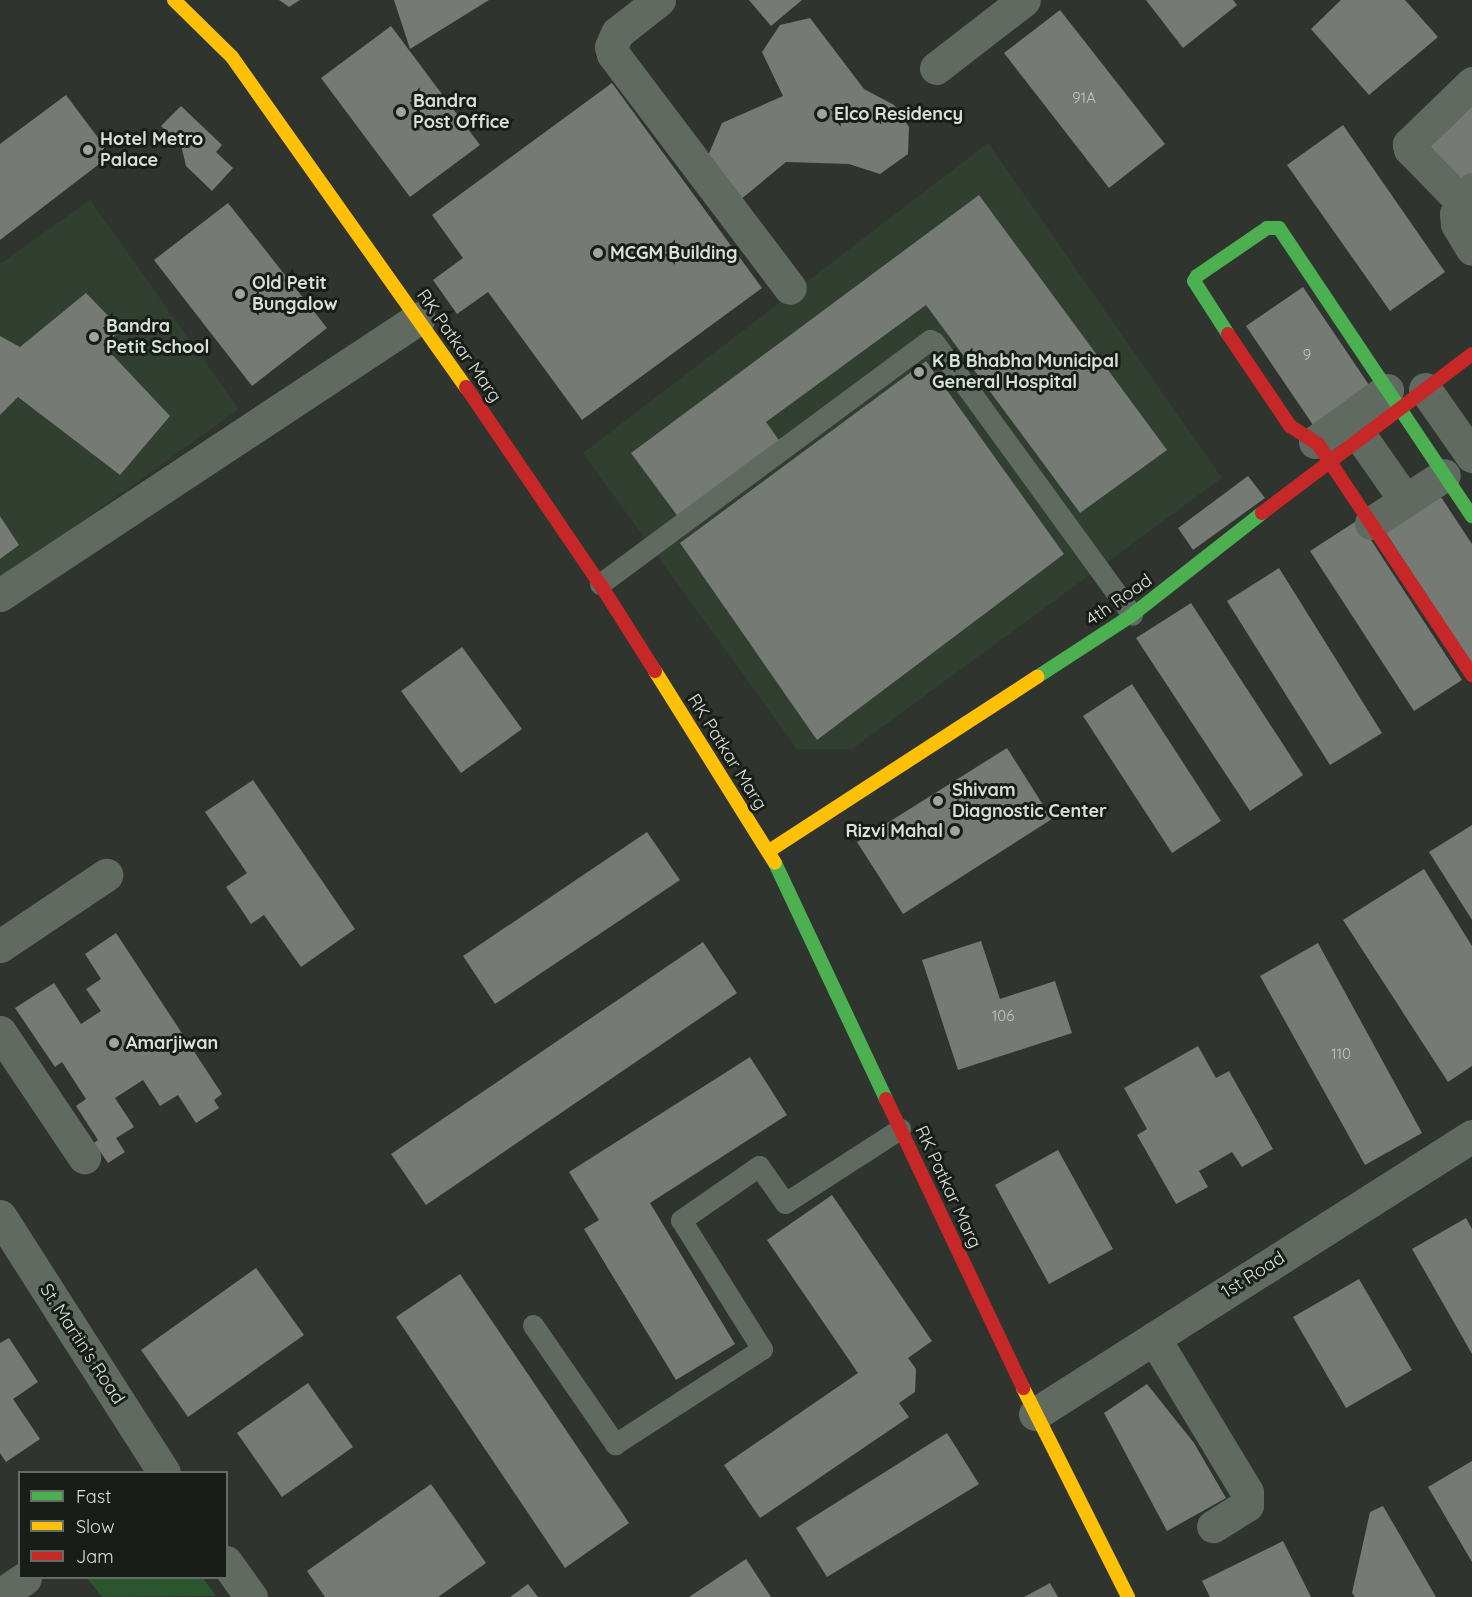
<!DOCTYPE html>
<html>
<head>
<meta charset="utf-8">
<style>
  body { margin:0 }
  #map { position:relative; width:1472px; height:1597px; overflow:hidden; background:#2f342f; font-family:Quicksand,sans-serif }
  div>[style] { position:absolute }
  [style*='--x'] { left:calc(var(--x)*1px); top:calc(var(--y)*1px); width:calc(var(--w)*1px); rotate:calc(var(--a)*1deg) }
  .built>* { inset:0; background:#313f31 }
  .green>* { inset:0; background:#2a552e }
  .building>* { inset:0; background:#757a75 }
  .lane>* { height:21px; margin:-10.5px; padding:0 10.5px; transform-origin:10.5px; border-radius:10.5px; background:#616a61 }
  .street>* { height:33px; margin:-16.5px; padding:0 16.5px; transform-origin:16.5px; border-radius:16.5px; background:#616a61 }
  .fast>* { height:14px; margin:-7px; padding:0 7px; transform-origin:7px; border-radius:7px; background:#4caf50 }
  .slow>* { height:14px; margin:-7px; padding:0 7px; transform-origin:7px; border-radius:7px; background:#ffc107 }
  .jam>* { height:14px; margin:-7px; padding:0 7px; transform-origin:7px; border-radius:7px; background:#c62828 }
  .dots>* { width:16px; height:16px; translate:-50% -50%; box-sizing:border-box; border:3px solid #181d18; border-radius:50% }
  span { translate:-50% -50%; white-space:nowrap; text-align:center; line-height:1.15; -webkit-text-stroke:6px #181d18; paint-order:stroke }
  .number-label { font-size:15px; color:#c0c6c0 }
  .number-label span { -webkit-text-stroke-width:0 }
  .poi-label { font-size:18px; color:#d9e0d9; font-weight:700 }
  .left { translate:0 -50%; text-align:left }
  .right { translate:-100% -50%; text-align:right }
  .street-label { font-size:18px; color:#d9e0d9 }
  .legend { position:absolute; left:18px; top:1471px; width:210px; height:108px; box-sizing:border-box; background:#181d18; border:2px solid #656b65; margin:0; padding:8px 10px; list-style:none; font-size:18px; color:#d9e0d9 }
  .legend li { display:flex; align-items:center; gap:12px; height:30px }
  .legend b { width:30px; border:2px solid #656b65 }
</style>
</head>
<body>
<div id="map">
  <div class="built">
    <div style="clip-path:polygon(988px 143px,1222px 478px,852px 749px,797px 749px,583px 453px)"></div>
    <div style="clip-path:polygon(90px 200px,239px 409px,0 580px,0 264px)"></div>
  </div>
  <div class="green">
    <div style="clip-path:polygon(87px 1578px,203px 1578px,216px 1596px,102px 1597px)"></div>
  </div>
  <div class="building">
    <div style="clip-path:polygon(279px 0,300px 0,289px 7px)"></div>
    <div style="clip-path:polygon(394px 0,489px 0,410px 49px)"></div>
    <div style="clip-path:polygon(749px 0,802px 0,771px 26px)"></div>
    <div style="clip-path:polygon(1146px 0,1233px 0,1237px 5px,1183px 48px)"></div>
    <div style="clip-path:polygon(1341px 0,1405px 0,1438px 37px,1369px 95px,1311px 29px)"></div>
    <div style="clip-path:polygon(1060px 10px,1165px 144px,1109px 188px,1004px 53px)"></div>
    <div style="clip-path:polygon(810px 18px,864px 89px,894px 105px,909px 127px,908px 154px,880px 174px,849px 164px,786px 162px,740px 200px,707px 158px,722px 123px,783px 96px,762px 52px,780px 25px)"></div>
    <div style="clip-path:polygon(391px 26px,480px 145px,410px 197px,321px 78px)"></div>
    <div style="clip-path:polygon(612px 83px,762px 288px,582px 420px,488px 292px,457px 314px,433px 280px,463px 258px,432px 215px)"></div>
    <div style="clip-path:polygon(1472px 94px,1472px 182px,1465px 189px,1421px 148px)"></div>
    <div style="clip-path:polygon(66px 95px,111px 155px,0 240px,0 144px)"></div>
    <div style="clip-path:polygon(181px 106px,222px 145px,216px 152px,233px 168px,212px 191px,186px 166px,181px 145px,161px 126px)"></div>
    <div style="clip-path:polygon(1343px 125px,1445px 272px,1390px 311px,1287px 165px)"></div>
    <div style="clip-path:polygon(979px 195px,1167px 450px,1080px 513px,926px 305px,766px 422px,781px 443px,679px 518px,631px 453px)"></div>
    <div style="clip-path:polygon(228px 203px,327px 328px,252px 386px,154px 260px)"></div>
    <div style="clip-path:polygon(1303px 287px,1369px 385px,1313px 425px,1246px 326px)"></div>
    <div style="clip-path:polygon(86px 293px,122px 330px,103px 345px,170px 416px,120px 475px,18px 397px,0 415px,0 336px,20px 347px)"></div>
    <div style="clip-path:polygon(926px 361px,1064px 554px,817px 740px,680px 543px)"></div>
    <div style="clip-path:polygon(1248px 476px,1265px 498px,1193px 550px,1178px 528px)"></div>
    <div style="clip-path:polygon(1435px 488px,1472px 544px,1472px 664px,1380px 524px)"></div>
    <div style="clip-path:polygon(0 516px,19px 545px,0 559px)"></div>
    <div style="clip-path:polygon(1358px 520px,1462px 680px,1414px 711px,1310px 551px)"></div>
    <div style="clip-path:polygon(1279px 568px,1382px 733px,1330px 765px,1227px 601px)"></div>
    <div style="clip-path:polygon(1191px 603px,1303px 775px,1250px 811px,1136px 638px)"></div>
    <div style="clip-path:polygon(462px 647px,522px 729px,461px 773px,401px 691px)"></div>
    <div style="clip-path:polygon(1132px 684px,1221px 821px,1172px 853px,1083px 716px)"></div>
    <div style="clip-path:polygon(1007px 748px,1052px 819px,903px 914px,857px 842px)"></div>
    <div style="clip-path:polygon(253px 780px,355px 929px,301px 967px,264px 915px,251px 924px,226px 887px,247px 873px,205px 812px)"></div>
    <div style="clip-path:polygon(1472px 825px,1472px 920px,1429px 852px)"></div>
    <div style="clip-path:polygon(647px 832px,680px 880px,495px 1004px,463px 956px)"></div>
    <div style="clip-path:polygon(1424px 869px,1472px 946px,1472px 1066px,1448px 1082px,1343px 920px)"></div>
    <div style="clip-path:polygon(116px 933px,222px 1094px,214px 1100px,219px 1108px,196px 1123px,178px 1095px,160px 1106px,143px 1080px,115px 1098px,134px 1127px,116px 1138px,125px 1152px,108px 1163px,94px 1143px,98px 1140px,76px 1106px,86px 1099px,62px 1062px,55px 1067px,15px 1008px,54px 983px,81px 1024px,101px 1011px,86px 989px,101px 979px,85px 954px)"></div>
    <div style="clip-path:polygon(981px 941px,1000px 999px,1055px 981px,1072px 1033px,958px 1070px,922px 960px)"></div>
    <div style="clip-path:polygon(703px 942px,737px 993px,426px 1205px,391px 1154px)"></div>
    <div style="clip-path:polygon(1318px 943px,1422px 1133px,1365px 1165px,1260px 976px)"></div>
    <div style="clip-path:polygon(1198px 1046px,1216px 1078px,1229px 1071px,1273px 1149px,1242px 1167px,1232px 1152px,1199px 1171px,1208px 1187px,1176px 1204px,1137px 1135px,1147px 1129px,1124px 1088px)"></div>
    <div style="clip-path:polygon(750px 1057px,787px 1115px,650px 1203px,735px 1344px,676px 1380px,584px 1229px,599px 1220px,569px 1172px)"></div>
    <div style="clip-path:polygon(1058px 1150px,1113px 1249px,1049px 1284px,995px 1185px)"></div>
    <div style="clip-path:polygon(832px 1195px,932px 1341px,908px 1358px,916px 1369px,915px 1392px,899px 1403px,909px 1417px,760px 1518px,724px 1465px,858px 1373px,767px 1240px)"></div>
    <div style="clip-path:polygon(1466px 1218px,1472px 1229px,1472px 1354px,1412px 1249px)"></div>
    <div style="clip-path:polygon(256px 1268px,304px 1335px,188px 1417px,141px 1350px)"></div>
    <div style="clip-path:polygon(460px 1274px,629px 1523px,565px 1568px,396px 1317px)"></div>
    <div style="clip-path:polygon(1359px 1279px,1412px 1370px,1346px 1408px,1293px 1317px)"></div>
    <div style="clip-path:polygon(9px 1338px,38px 1382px,13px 1399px,40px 1439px,6px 1462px,0 1453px,0 1343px)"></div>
    <div style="clip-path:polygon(308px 1383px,353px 1447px,282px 1497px,237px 1433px)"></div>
    <div style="clip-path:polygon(1147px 1384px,1194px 1443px,1226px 1498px,1167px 1531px,1104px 1413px)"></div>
    <div style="clip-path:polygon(947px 1433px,979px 1484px,827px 1577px,796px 1528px)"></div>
    <div style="clip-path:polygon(1472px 1461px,1472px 1562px,1428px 1487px)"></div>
    <div style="clip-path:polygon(431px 1484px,486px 1563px,438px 1597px,325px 1597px,307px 1571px)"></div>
    <div style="clip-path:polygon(1383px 1506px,1436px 1597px,1355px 1597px,1352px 1593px,1370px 1512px)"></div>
    <div style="clip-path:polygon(1283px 1541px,1311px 1597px,1210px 1597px,1202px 1581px)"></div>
    <div style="clip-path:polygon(746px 1559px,771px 1597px,689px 1597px)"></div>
    <div style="clip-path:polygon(1050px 1583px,1058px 1597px,1024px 1597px)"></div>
    <div style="clip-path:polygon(528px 1584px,538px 1597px,510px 1597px)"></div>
  </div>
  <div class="lane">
    <div style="--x:600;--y:584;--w:410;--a:-36.5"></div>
    <div style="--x:930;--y:340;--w:4;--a:27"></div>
    <div style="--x:934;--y:342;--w:337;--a:54"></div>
    <div style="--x:533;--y:1325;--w:145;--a:55.4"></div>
    <div style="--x:615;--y:1444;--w:175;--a:-32.9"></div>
    <div style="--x:762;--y:1349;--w:152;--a:-122.1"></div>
    <div style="--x:681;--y:1220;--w:95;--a:-34.7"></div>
    <div style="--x:759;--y:1166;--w:45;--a:54.9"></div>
    <div style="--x:785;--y:1203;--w:137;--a:-32.8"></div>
  </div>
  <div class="street">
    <div style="--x:659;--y:0;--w:53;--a:141.8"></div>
    <div style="--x:617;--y:33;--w:15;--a:113"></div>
    <div style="--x:611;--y:47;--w:7;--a:74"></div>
    <div style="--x:613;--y:54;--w:293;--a:52.9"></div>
    <div style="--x:936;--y:68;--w:111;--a:-37.7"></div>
    <div style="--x:1472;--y:83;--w:88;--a:135.9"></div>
    <div style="--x:1409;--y:144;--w:5;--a:79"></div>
    <div style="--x:1410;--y:149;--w:70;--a:45.6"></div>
    <div style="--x:1459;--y:199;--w:16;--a:-38"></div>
    <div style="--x:1472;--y:200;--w:21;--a:139"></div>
    <div style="--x:1456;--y:214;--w:10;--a:84"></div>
    <div style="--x:1457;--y:224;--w:29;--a:59"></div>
    <div style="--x:1425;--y:389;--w:82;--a:55"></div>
    <div style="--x:1361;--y:437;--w:77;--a:55.1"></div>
    <div style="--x:1315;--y:442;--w:89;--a:-35.8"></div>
    <div style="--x:1371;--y:523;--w:87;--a:-33.3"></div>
    <div style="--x:0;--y:595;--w:502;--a:-33.47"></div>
    <div style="--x:0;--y:946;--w:128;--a:-33.8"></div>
    <div style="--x:0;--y:1032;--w:151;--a:56.1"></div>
    <div style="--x:0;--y:1216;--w:304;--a:57.4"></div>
    <div style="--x:1154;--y:1338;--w:180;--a:58.9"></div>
    <div style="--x:1247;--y:1492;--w:13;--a:90"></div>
    <div style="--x:1247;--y:1505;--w:40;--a:148"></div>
    <div style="--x:1035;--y:1414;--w:518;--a:-32.46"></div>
    <div style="--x:226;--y:1562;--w:43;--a:54.5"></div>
    <div style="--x:0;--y:1595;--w:30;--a:-34"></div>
  </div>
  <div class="fast">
    <div style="--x:1228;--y:334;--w:63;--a:-122.7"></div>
    <div style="--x:1194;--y:281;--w:6;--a:-59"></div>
    <div style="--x:1197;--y:276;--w:85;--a:-34.4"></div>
    <div style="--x:1267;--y:228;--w:12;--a:0"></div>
    <div style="--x:1279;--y:228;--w:347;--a:56.2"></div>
    <div style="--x:1037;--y:677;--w:113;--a:-33.1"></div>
    <div style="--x:1132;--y:615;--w:165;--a:-38.1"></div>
    <div style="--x:775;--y:863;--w:261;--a:64.8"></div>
  </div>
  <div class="slow">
    <div style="--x:174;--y:0;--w:81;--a:44.5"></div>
    <div style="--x:232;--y:57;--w:405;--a:54.7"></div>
    <div style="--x:655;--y:671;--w:226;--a:58"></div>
    <div style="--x:769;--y:851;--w:320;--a:-33"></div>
    <div style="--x:1023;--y:1388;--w:234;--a:63.3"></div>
  </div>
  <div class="jam">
    <div style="--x:1228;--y:334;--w:111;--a:56"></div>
    <div style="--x:1290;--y:426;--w:33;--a:33"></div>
    <div style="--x:1318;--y:444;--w:278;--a:56.3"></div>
    <div style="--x:466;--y:387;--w:238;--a:55.8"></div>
    <div style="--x:600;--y:584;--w:103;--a:57.7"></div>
    <div style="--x:1262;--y:513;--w:263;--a:-37.1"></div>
    <div style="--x:886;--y:1099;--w:320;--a:64.6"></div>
  </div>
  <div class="dots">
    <div style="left:401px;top:112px;background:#9ea49e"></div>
    <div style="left:822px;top:114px;background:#9ea49e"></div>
    <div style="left:88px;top:150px;background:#9ea49e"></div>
    <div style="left:598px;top:253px;background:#9ea49e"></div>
    <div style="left:240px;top:294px;background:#9ea49e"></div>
    <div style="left:94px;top:337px;background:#9ea49e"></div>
    <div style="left:919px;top:372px;background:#9ea49e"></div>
    <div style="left:938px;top:801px;background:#9ea49e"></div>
    <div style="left:955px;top:831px;background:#9ea49e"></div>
    <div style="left:114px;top:1043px;background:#9ea49e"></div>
  </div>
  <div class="number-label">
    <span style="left:1084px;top:98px">91A</span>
    <span style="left:1307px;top:355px">9</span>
    <span style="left:1003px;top:1016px">106</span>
    <span style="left:1341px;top:1054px">110</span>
  </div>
  <div class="poi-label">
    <span class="left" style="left:413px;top:112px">Bandra<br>Post Office</span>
    <span class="left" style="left:834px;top:114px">Elco Residency</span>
    <span class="left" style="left:100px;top:150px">Hotel Metro<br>Palace</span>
    <span class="left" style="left:610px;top:253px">MCGM Building</span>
    <span class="left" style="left:252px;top:294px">Old Petit<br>Bungalow</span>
    <span class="left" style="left:106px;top:337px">Bandra<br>Petit School</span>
    <span class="left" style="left:932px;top:372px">K B Bhabha Municipal<br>General Hospital</span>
    <span class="left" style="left:952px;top:801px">Shivam<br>Diagnostic Center</span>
    <span class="right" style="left:943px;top:831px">Rizvi Mahal</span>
    <span class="left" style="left:126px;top:1043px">Amarjiwan</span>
  </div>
  <div class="street-label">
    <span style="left:459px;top:346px;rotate:55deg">RK Patkar Marg</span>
    <span style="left:1119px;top:600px;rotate:-35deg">4th Road</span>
    <span style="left:727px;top:752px;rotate:58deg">RK Patkar Marg</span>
    <span style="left:948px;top:1187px;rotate:65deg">RK Patkar Marg</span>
    <span style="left:1253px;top:1275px;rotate:-32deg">1st Road</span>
    <span style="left:82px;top:1344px;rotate:57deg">St. Martin's Road</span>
  </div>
  <ul class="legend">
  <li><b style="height:8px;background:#4caf50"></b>Fast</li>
  <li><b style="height:8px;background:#ffc107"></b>Slow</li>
  <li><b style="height:8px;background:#c62828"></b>Jam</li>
  </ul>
</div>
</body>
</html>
